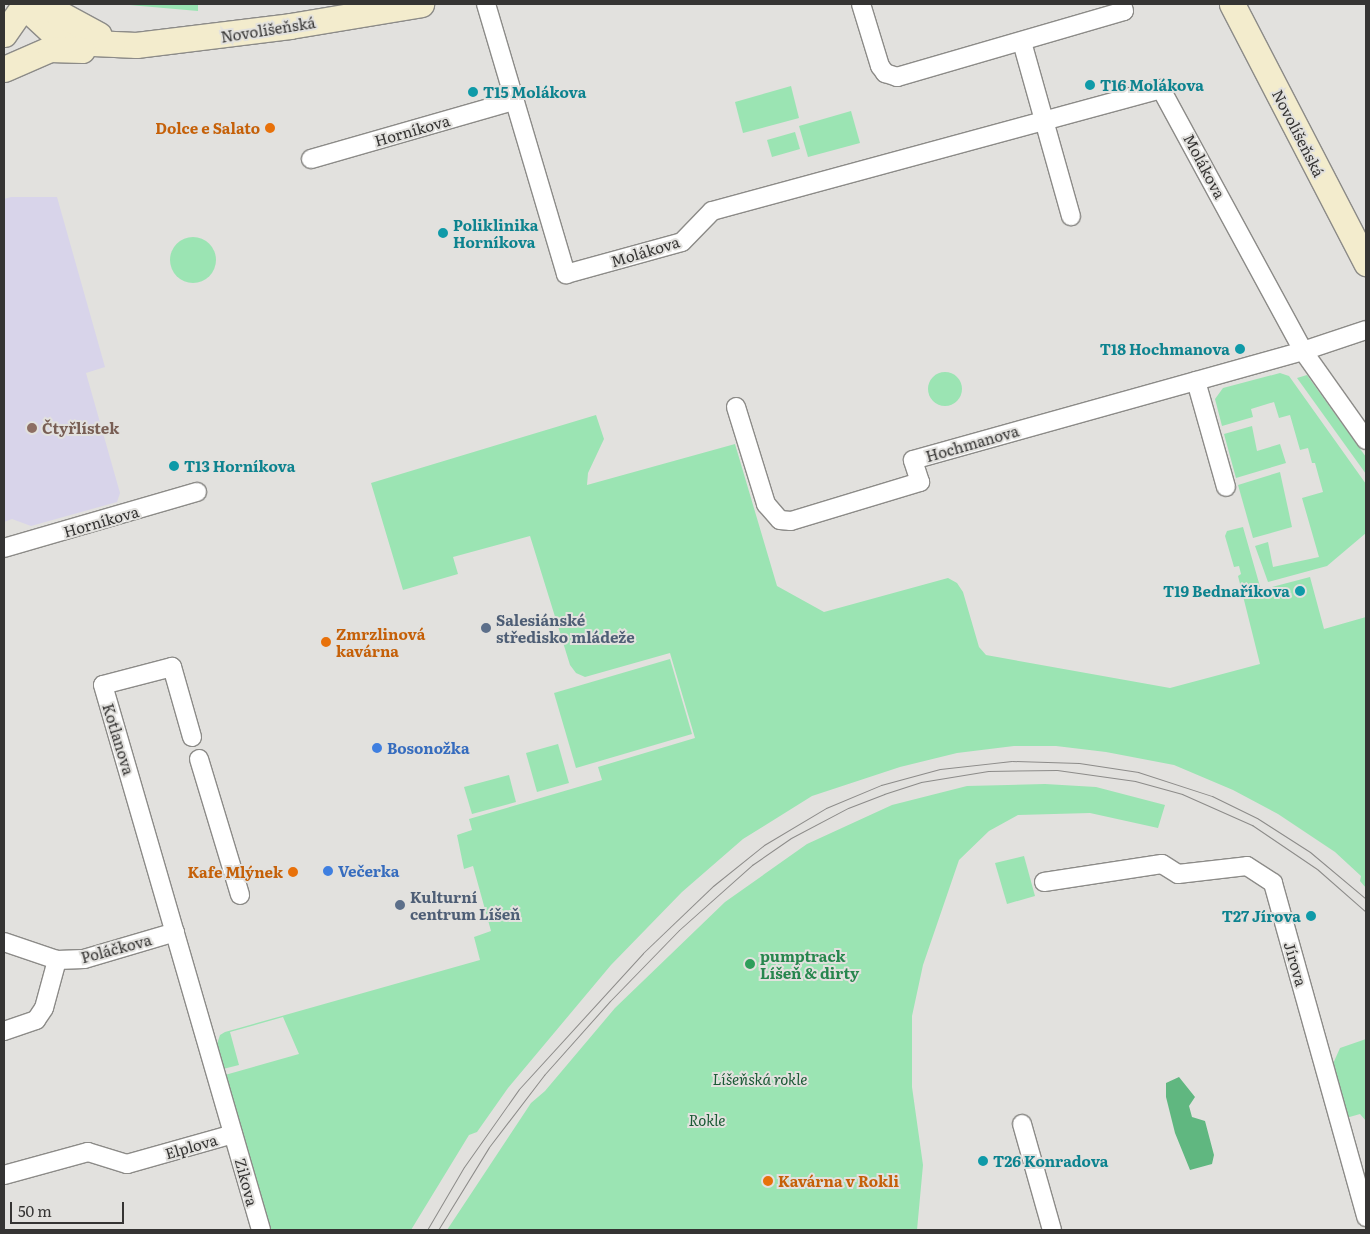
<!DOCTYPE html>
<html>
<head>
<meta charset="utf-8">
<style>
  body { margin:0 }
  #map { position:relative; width:1370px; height:1234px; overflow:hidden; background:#e2e1de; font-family:Literata,serif }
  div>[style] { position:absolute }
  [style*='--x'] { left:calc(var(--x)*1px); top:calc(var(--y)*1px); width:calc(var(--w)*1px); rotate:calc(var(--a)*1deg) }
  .education>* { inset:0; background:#d8d4ea }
  .green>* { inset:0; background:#9be4b3 }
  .round { border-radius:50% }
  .forest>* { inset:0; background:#60b780 }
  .roads { filter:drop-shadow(1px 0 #8c8b88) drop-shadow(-1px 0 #8c8b88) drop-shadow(0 1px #8c8b88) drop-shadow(0 -1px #8c8b88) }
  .street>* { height:18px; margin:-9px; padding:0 9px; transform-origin:9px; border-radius:9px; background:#fff }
  .secondary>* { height:25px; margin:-12.5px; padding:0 12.5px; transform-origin:12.5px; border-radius:12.5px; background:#f3eccd }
  .tram>* { height:1px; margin:-0.5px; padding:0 0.5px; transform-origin:0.5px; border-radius:0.5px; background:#8c8b89 }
  .dots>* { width:14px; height:14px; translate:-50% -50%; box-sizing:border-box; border:2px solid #e2e1de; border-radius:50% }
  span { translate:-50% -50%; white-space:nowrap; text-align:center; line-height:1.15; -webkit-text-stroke:4px #e2e1de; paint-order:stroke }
  .street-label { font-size:15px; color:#353433 }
  .culture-label { font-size:15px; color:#0d838f; font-weight:700 }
  .left { translate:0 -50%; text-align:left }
  .right { translate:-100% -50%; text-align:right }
  .food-label { font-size:15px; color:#c56008; font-weight:700 }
  .education-label { font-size:15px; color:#785e54; font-weight:700 }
  .service-label { font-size:15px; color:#4e5e75; font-weight:700 }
  .shop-label { font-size:15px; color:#366cbe; font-weight:700 }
  .leisure-label { font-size:15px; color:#27864d; font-weight:700 }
  .park-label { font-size:15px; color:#1a5935; font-style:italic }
  .frame { position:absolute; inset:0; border:5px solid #353433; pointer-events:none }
  .scale { position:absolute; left:10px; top:1202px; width:114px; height:22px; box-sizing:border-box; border:2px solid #353433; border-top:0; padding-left:6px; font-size:15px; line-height:18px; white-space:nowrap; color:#353433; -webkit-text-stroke:4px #e2e1de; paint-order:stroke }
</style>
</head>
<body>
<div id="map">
  <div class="education">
    <div style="clip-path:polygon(11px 197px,57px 197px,105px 367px,86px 373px,120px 493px,117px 502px,31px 526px,12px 519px,4px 522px,4px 199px)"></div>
  </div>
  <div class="green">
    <div style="clip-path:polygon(118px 4px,198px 4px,198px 11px)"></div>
    <div style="clip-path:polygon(791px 86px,799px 118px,743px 133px,735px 102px)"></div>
    <div style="clip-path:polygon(851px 111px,860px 143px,808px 157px,799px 126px)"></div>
    <div style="clip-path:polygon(795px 132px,800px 149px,772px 157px,767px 140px)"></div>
    <div class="round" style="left:170px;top:237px;width:46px;height:46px"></div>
    <div class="round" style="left:928px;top:372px;width:34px;height:34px"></div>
    <div style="clip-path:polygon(1280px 373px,1289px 376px,1366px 484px,1366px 533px,1327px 566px,1268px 582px,1255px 546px,1268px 542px,1273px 567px,1319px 557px,1302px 498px,1323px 492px,1315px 463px,1312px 463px,1308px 448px,1300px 450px,1290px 415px,1279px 418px,1274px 402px,1251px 409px,1253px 417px,1222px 426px,1215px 399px,1223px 388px)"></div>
    <div style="clip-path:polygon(1307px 375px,1366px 457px,1366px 474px,1297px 378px)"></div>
    <div style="clip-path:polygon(596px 415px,604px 439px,588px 473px,587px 485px,735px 444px,777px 586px,824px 612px,948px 578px,957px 583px,963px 592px,979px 647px,986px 655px,1170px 688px,1260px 664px,1238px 576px,1241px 574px,1239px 566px,1234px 567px,1225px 536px,1227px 531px,1243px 527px,1261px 590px,1310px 577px,1324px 629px,1366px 617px,1366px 888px,1360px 881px,1361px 876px,1335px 852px,1278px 814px,1233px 790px,1174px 765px,1106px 752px,1056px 746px,1014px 746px,957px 753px,900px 767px,812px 796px,743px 839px,682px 892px,611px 965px,508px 1088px,477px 1132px,469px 1135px,411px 1230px,268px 1230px,225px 1075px,299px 1054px,283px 1017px,230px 1032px,239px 1065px,223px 1069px,217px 1044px,220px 1035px,225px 1032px,480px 960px,474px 937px,491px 931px,473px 866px,464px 869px,457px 835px,472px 830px,469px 819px,602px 780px,598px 767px,695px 738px,670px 653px,585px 677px,576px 673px,570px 665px,530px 536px,453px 557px,458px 574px,403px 590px,371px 483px)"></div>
    <div style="clip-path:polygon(1252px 426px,1257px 451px,1280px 444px,1286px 463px,1236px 478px,1224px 434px)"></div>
    <div style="clip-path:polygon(1280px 472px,1292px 527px,1253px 538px,1238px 485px)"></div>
    <div style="clip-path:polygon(670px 659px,692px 734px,576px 768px,554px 693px)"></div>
    <div style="clip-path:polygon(558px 744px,569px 783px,537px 792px,526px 753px)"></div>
    <div style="clip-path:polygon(509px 775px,516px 802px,472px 814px,464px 787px)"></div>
    <div style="clip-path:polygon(1045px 784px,1096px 787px,1165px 805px,1158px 828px,1090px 813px,1018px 815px,989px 831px,959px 860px,923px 965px,912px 1016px,912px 1087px,923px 1165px,917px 1230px,447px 1230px,531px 1103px,545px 1091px,615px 1008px,725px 902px,807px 844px,892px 805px,967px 786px)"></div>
    <div style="clip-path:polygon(1024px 856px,1035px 896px,1007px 904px,995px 863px)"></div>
    <div style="clip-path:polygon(1366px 1039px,1366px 1121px,1360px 1114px,1346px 1118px,1332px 1066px,1340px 1048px)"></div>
  </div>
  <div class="forest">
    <div style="clip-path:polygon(1179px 1077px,1195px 1097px,1189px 1106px,1192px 1117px,1205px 1121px,1214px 1155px,1212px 1164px,1190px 1170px,1175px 1133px,1166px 1097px,1166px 1083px)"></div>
  </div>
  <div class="roads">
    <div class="street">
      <div style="--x:486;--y:4;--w:282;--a:73.5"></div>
      <div style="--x:566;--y:274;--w:120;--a:-15.4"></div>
      <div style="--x:682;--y:242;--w:43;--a:-45.9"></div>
      <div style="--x:712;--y:211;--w:465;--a:-15.2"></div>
      <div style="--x:1161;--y:89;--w:298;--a:61.5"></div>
      <div style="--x:1303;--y:351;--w:109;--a:54.7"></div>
      <div style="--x:861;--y:4;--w:65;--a:73"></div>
      <div style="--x:880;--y:66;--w:9;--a:54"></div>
      <div style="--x:885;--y:73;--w:13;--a:18"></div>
      <div style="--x:897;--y:77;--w:236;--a:-16.2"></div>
      <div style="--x:1124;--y:11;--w:7;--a:-106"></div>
      <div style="--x:1022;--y:42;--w:181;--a:74.3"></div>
      <div style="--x:311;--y:159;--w:210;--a:-16"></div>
      <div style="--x:1196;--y:381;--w:110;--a:74.2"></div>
      <div style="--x:736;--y:407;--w:102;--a:72.8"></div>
      <div style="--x:766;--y:504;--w:21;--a:49"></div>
      <div style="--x:780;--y:520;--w:11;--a:5"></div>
      <div style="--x:791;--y:521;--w:135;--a:-16.8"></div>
      <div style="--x:920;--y:482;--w:23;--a:-108"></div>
      <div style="--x:913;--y:460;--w:405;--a:-15.6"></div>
      <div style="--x:1303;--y:351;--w:66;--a:-18.4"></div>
      <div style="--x:4;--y:548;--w:201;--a:-16.2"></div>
      <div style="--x:192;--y:737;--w:73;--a:-105.9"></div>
      <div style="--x:172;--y:667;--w:71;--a:165.4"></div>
      <div style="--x:103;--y:685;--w:567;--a:73.83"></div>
      <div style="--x:199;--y:759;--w:142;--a:73.2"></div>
      <div style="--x:1044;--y:882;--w:119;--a:-8.7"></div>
      <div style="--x:1162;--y:864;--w:19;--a:32"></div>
      <div style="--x:1178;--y:874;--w:69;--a:-6.6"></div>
      <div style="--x:1247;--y:866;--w:31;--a:33"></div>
      <div style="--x:1273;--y:883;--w:347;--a:74.4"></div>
      <div style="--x:4;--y:942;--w:56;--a:18.8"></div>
      <div style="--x:57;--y:960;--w:27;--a:-2"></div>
      <div style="--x:84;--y:959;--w:95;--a:-16.5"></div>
      <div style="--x:4;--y:1031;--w:34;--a:-19"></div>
      <div style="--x:36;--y:1020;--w:14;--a:-56"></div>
      <div style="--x:44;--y:1008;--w:50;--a:-74.8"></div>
      <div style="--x:1022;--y:1124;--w:110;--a:74.2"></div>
      <div style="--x:4;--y:1175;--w:87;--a:-15.3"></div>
      <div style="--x:88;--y:1152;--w:41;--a:17.1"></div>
      <div style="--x:127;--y:1164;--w:110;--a:-15.8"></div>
    </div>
    <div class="secondary">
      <div style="--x:1232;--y:4;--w:292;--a:62.6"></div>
      <div style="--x:24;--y:6;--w:38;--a:43"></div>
      <div style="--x:52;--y:32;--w:42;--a:15"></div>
      <div style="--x:93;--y:43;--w:43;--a:2.7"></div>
      <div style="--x:136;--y:45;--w:155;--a:-7"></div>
      <div style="--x:290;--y:26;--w:133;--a:-9.5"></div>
      <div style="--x:24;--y:6;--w:29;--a:8"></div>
      <div style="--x:53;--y:10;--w:52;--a:28.5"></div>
      <div style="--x:4;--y:34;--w:37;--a:-55"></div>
      <div style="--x:4;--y:69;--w:50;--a:-23.5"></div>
      <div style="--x:50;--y:49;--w:32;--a:2"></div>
    </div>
  </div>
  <div class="tram">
    <div style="--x:427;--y:1230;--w:73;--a:-59.6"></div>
    <div style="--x:464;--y:1167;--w:95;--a:-54.8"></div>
    <div style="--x:519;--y:1089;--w:184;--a:-47.6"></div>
    <div style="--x:643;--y:953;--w:97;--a:-43.7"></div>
    <div style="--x:713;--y:886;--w:65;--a:-38.8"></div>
    <div style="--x:764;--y:845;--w:72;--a:-30.8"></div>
    <div style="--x:826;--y:808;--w:60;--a:-22.7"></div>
    <div style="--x:881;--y:785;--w:61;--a:-15.2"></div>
    <div style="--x:940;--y:769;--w:72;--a:-6.3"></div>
    <div style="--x:1012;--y:761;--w:67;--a:1.7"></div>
    <div style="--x:1079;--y:763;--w:60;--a:8.7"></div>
    <div style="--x:1138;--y:772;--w:78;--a:18"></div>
    <div style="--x:1212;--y:796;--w:50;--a:26.1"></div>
    <div style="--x:1257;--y:818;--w:63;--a:32.7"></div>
    <div style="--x:1310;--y:852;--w:73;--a:40"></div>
    <div style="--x:438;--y:1230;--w:97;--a:-58.4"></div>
    <div style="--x:489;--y:1147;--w:91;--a:-52.6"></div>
    <div style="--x:544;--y:1075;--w:99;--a:-48.3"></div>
    <div style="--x:610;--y:1001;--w:99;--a:-45.8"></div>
    <div style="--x:679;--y:930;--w:98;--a:-41.7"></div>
    <div style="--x:752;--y:865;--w:47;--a:-34.7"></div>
    <div style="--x:791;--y:838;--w:64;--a:-27.8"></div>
    <div style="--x:848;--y:808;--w:39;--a:-21"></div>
    <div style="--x:884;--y:794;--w:39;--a:-18"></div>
    <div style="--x:921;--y:782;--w:68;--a:-9.3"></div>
    <div style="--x:988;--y:771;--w:69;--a:-0.8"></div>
    <div style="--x:1057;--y:770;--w:79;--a:8"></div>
    <div style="--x:1135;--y:781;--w:49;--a:15.5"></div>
    <div style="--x:1182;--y:794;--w:77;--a:23.9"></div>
    <div style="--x:1252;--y:825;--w:78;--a:34.1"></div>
    <div style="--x:1317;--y:869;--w:65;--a:41.3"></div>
  </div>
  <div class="dots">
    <div style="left:1090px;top:85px;background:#0f9aa8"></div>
    <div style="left:473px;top:92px;background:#0f9aa8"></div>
    <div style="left:270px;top:128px;background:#e8710a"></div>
    <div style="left:443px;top:233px;background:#0f9aa8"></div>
    <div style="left:1240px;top:349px;background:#0f9aa8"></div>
    <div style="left:32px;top:428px;background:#8d6e63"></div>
    <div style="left:174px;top:466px;background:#0f9aa8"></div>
    <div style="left:1300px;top:591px;background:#0f9aa8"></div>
    <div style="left:486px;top:628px;background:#5c6f8a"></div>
    <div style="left:326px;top:642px;background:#e8710a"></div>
    <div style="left:377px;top:748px;background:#3f7fe0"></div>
    <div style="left:328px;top:871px;background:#3f7fe0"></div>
    <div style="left:293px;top:872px;background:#e8710a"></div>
    <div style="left:400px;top:905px;background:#5c6f8a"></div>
    <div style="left:1311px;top:916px;background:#0f9aa8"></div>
    <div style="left:750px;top:964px;background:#2e9e5b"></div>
    <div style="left:983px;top:1161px;background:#0f9aa8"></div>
    <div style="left:768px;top:1181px;background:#e8710a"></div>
  </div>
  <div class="street-label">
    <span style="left:268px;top:29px;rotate:-9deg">Novolíšeňská</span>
    <span style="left:412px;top:130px;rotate:-16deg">Horníkova</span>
    <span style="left:1299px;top:133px;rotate:63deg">Novolíšeňská</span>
    <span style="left:1205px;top:166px;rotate:62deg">Molákova</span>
    <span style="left:645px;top:251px;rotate:-17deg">Molákova</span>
    <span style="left:972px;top:443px;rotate:-16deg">Hochmanova</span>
    <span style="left:101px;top:521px;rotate:-16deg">Horníkova</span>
    <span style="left:119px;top:739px;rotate:73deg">Kotlanova</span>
    <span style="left:116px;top:948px;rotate:-15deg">Poláčkova</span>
    <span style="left:1296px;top:964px;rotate:74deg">Jírova</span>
    <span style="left:191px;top:1146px;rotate:-16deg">Elplova</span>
    <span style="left:247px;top:1182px;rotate:75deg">Zikova</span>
  </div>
  <div class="culture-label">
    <span class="left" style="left:1100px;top:85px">T16 Molákova</span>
    <span class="left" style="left:483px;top:92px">T15 Molákova</span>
    <span class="left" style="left:453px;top:233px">Poliklinika<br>Horníkova</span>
    <span class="right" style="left:1230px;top:349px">T18 Hochmanova</span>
    <span class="left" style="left:184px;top:466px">T13 Horníkova</span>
    <span class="right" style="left:1290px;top:591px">T19 Bednaříkova</span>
    <span class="right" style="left:1301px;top:916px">T27 Jírova</span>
    <span class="left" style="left:993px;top:1161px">T26 Konradova</span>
  </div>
  <div class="food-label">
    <span class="right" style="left:260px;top:128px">Dolce e Salato</span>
    <span class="left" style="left:336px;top:642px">Zmrzlinová<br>kavárna</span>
    <span class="right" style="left:283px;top:872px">Kafe Mlýnek</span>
    <span class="left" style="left:778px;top:1181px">Kavárna v Rokli</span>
  </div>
  <div class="education-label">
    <span class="left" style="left:42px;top:428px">Čtyřlístek</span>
  </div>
  <div class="service-label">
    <span class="left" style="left:496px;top:628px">Salesiánské<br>středisko mládeže</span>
    <span class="left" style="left:410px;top:905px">Kulturní<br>centrum Líšeň</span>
  </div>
  <div class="shop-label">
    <span class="left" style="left:387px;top:748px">Bosonožka</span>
    <span class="left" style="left:338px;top:871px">Večerka</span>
  </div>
  <div class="leisure-label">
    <span class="left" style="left:760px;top:964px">pumptrack<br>Líšeň &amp; dirty</span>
  </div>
  <div class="park-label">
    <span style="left:760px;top:1079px">Líšeňská rokle</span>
    <span style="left:707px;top:1120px">Rokle</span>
  </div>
  <div class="frame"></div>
  <div class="scale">50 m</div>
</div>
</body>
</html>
